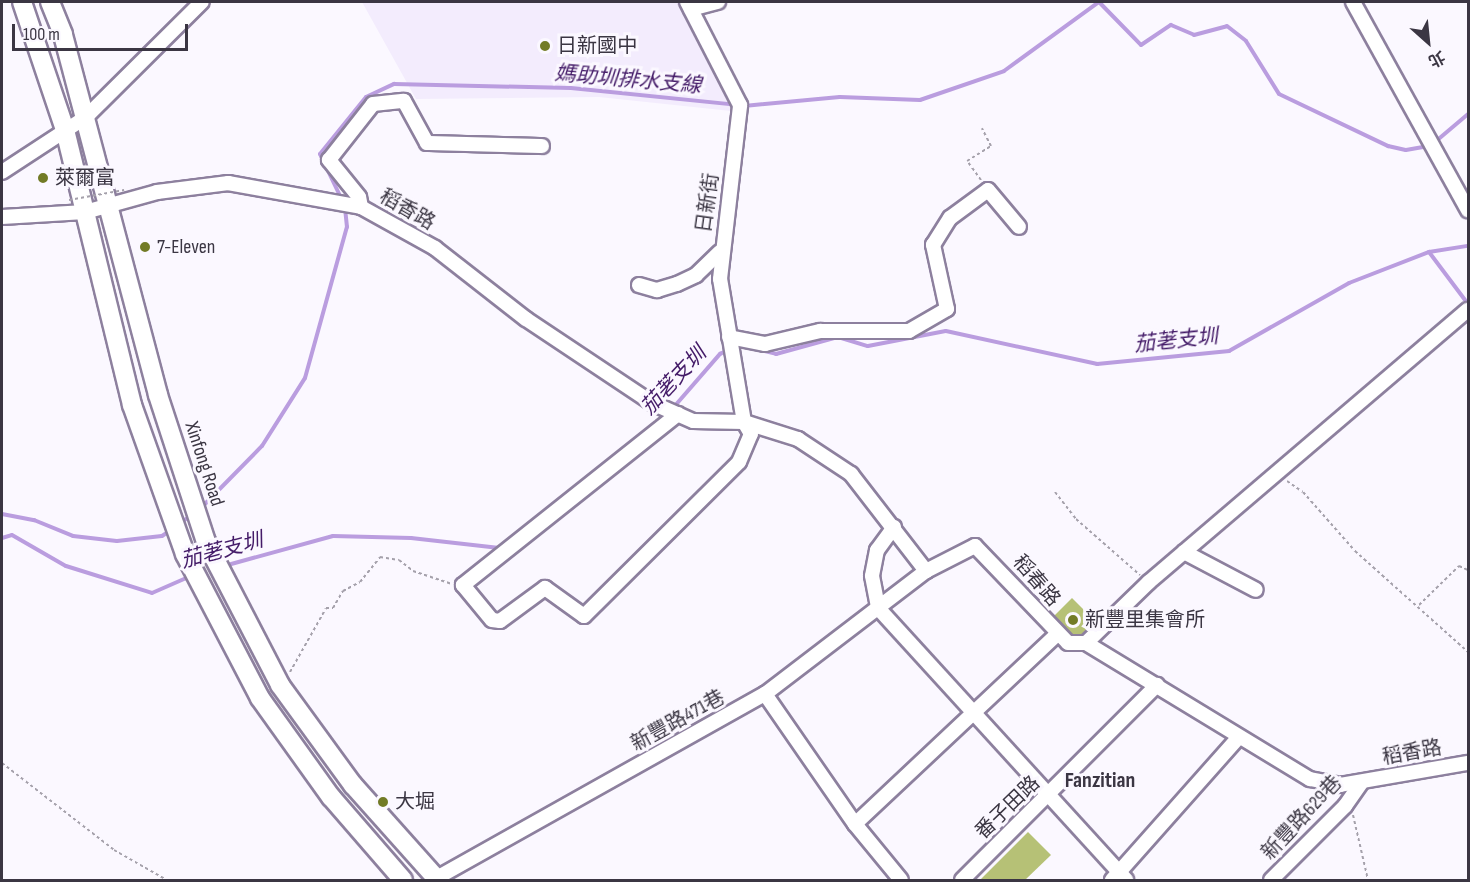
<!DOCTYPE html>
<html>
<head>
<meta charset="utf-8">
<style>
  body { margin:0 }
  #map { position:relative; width:1470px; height:882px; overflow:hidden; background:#fbf8ff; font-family:"Sofia Sans Condensed","Noto Sans TC",sans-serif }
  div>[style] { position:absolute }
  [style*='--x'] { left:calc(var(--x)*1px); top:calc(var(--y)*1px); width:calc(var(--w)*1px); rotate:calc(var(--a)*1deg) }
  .built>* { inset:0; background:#f3ecfd }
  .stream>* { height:4px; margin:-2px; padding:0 2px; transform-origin:2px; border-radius:2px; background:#ba9ddf }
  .building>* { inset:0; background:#b6c176 }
  .path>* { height:2px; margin-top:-1px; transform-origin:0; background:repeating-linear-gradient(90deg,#a5a1ab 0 3px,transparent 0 6px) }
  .roads { filter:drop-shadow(2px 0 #8d809e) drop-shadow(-2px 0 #8d809e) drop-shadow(0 2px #8d809e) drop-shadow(0 -2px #8d809e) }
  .minor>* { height:14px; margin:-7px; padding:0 7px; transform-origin:7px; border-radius:7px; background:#fff }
  .major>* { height:18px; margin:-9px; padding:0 9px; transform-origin:9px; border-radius:9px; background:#fff }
  .path-bridge>* { height:2px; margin-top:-1px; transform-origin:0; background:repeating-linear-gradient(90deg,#a5a1ab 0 3px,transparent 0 6px) }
  .dots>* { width:16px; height:16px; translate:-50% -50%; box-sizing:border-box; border:3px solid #fbf8ff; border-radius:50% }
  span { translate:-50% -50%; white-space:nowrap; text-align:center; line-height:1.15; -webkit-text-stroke:6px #fbf8ff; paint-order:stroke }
  .poi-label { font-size:20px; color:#3b3643 }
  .left { translate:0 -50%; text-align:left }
  .street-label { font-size:20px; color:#3b3643 }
  .water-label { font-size:21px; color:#441b68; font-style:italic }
  .quarter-label { font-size:22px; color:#3b3643; font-weight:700 }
  .frame { position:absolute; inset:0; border:3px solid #3b3643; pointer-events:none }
  .north { position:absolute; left:1398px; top:12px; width:60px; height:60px; -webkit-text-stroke:4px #fbf8ff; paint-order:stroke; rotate:153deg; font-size:16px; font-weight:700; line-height:24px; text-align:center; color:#3b3643 }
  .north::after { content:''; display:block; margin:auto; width:21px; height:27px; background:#3b3643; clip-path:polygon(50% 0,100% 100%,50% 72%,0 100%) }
  .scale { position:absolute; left:12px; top:24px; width:176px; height:27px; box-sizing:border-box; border:3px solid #3b3643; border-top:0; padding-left:8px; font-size:18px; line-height:21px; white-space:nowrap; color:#3b3643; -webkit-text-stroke:4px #fbf8ff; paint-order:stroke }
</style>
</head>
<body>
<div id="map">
  <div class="built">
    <div style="clip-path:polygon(362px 2px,680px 2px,734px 99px,731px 111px,599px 97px,416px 99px)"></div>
  </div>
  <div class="stream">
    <div style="--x:744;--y:106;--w:96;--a:-5.4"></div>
    <div style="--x:840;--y:97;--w:80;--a:2.1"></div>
    <div style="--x:920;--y:100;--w:89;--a:-19"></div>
    <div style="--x:1004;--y:71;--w:117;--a:-36"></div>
    <div style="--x:1099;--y:2;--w:60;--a:45.7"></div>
    <div style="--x:1141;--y:45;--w:36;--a:-34"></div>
    <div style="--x:1171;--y:25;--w:25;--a:23"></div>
    <div style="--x:1194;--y:35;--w:34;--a:-15"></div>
    <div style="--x:1227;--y:26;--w:24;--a:38"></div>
    <div style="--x:1246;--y:41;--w:62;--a:58.1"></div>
    <div style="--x:1279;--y:94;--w:121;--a:25.5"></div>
    <div style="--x:1388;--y:146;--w:18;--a:13"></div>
    <div style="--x:1406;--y:150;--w:23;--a:-10"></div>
    <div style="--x:1435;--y:142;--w:43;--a:-40.3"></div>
    <div style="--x:342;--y:200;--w:51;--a:-115.6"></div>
    <div style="--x:320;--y:154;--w:73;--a:-51.1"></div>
    <div style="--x:366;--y:97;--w:31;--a:-25"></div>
    <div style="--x:394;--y:84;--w:177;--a:1.3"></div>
    <div style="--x:571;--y:88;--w:167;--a:5.8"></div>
    <div style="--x:1429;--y:252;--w:65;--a:53.1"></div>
    <div style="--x:751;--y:348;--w:26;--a:13"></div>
    <div style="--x:776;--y:354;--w:64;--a:-15.3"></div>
    <div style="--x:838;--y:337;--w:31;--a:17"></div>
    <div style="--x:868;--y:346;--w:79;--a:-10.9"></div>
    <div style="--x:946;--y:331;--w:155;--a:12.3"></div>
    <div style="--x:1097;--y:364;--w:133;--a:-5.6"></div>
    <div style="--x:1229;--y:351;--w:138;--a:-29.5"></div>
    <div style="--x:1349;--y:283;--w:86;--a:-21.2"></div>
    <div style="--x:1429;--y:252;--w:39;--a:-9"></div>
    <div style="--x:673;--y:408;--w:72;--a:-49"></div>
    <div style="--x:720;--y:354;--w:11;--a:-27"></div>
    <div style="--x:201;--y:508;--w:87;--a:-45.5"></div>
    <div style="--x:262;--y:446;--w:80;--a:-57.7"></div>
    <div style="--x:305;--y:378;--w:157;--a:-74.5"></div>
    <div style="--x:347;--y:227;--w:20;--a:-96"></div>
    <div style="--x:2;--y:514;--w:33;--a:11"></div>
    <div style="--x:34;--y:520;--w:42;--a:22.3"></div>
    <div style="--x:73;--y:536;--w:44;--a:6.5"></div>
    <div style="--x:117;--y:541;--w:45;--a:-6.3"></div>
    <div style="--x:162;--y:536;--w:11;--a:-34"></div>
    <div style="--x:179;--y:524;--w:17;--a:-36"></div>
    <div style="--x:2;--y:538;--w:10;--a:-17"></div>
    <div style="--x:12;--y:535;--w:62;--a:29.9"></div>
    <div style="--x:66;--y:566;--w:90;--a:17.4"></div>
    <div style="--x:152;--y:593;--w:43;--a:-23.6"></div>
    <div style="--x:224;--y:566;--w:113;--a:-15.4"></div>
    <div style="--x:333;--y:536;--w:78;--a:1.5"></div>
    <div style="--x:411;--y:538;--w:89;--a:6.5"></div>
  </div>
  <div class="building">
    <div style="clip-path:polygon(1072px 598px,1095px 621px,1082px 634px,1072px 634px,1054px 616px)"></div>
    <div style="clip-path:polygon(1028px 832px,1051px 855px,1025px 880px,980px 880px)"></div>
  </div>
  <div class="path">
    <div style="--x:981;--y:180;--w:24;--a:-126"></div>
    <div style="--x:967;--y:161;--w:28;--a:-32"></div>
    <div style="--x:991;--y:146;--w:20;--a:-117"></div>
    <div style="--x:1287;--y:481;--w:19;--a:35"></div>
    <div style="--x:1303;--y:492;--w:79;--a:48.6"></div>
    <div style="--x:1355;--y:551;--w:152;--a:41.8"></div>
    <div style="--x:1055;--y:492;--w:34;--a:52"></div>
    <div style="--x:1076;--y:519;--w:85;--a:41.2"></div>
    <div style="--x:1419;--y:605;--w:56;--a:-44.3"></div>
    <div style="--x:1459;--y:566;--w:10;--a:24"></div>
    <div style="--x:290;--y:672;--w:73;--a:-60.6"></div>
    <div style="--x:326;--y:608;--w:7;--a:0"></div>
    <div style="--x:333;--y:608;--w:20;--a:-60"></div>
    <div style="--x:343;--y:591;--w:19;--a:-28"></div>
    <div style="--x:360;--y:582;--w:32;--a:-51"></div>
    <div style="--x:380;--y:557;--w:19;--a:9"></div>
    <div style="--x:399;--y:560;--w:18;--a:38"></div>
    <div style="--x:413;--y:571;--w:41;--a:18.4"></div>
    <div style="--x:2;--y:763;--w:142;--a:37.8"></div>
    <div style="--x:114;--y:850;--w:61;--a:29.5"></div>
    <div style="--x:1353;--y:815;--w:67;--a:77"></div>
  </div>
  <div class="roads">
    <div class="minor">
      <div style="--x:1353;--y:2;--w:238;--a:61.1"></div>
      <div style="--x:691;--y:9;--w:28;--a:-15"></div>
      <div style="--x:2;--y:172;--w:100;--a:-33.2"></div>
      <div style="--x:86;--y:117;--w:163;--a:-44.8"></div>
      <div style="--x:361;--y:207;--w:10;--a:-101"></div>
      <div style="--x:359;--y:197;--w:48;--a:-129"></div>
      <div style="--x:329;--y:160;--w:71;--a:-51.8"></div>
      <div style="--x:373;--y:104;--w:31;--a:-6"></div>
      <div style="--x:404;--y:101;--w:48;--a:61.3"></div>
      <div style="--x:427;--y:143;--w:115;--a:1.5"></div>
      <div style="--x:2;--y:217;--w:83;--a:-3.4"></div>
      <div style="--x:85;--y:212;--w:75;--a:-15.5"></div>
      <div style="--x:157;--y:192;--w:72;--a:-7.2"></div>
      <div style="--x:228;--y:183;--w:135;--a:10.2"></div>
      <div style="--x:361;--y:207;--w:85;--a:29"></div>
      <div style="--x:435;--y:248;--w:115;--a:38"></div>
      <div style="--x:526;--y:319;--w:151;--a:33.7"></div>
      <div style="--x:652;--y:403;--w:45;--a:23.7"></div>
      <div style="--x:693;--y:421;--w:51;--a:1.1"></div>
      <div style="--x:744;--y:422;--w:57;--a:17.5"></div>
      <div style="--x:798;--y:439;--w:64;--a:33.4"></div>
      <div style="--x:851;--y:474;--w:123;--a:52.3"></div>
      <div style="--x:639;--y:285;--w:19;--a:16"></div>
      <div style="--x:657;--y:290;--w:21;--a:-17"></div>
      <div style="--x:677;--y:284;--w:21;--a:-25"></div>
      <div style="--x:696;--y:275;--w:33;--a:-44"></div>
      <div style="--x:729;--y:337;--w:37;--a:11"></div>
      <div style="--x:765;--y:344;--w:57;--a:-13.3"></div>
      <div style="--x:820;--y:331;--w:89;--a:0"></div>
      <div style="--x:909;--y:331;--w:44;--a:-30.1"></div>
      <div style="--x:947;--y:309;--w:66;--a:-102.3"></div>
      <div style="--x:933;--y:245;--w:32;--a:-58"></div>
      <div style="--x:950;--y:218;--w:47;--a:-36.4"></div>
      <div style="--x:988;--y:190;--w:48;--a:50"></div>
      <div style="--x:678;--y:414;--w:275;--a:141.5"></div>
      <div style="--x:463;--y:585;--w:45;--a:50.4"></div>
      <div style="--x:492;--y:620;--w:8;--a:7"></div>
      <div style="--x:500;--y:621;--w:56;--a:-36.3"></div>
      <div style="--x:545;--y:588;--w:48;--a:35.7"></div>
      <div style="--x:584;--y:616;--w:218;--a:-44.8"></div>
      <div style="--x:739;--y:462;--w:30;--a:-67"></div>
      <div style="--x:751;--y:434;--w:14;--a:-120"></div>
      <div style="--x:744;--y:422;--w:145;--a:-99.5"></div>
      <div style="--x:720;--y:279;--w:175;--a:-83.4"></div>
      <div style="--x:740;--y:105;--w:116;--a:-117.2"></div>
      <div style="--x:894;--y:527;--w:29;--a:126"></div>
      <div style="--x:877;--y:550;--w:26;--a:101"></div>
      <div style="--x:872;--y:576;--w:33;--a:79"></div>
      <div style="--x:878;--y:608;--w:368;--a:47.6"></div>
      <div style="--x:1184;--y:552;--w:81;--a:27.8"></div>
      <div style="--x:1086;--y:643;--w:88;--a:-44.1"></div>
      <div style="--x:1149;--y:582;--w:419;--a:-40.5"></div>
      <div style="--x:765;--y:694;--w:158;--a:55.3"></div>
      <div style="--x:855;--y:824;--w:72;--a:50.6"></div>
      <div style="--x:855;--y:824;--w:277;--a:-43.2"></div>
      <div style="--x:433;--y:880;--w:381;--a:-29.3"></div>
      <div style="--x:765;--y:694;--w:203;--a:-37.4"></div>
      <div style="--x:926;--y:571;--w:55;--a:-27"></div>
      <div style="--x:975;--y:546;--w:134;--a:46.2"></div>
      <div style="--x:1068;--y:643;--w:18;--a:0"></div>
      <div style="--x:1086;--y:643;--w:262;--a:31.3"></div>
      <div style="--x:1310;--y:779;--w:31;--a:11"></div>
      <div style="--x:1340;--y:785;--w:130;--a:-9.8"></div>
      <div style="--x:962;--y:880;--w:276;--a:-45"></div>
      <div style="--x:1112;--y:880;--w:190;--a:-48.4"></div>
      <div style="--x:1271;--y:880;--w:105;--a:-45"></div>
      <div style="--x:1345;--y:806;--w:29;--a:-55"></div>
    </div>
    <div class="major">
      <div style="--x:22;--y:2;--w:135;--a:71.4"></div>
      <div style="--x:65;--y:130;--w:283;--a:76.3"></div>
      <div style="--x:132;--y:405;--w:158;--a:70.4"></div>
      <div style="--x:185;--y:554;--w:162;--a:62.5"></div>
      <div style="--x:260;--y:698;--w:122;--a:54.4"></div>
      <div style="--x:331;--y:797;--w:110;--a:49.1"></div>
      <div style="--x:50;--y:2;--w:35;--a:68"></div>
      <div style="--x:63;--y:35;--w:372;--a:75.2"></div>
      <div style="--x:158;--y:395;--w:155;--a:71.9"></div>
      <div style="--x:206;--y:542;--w:161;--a:62.6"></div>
      <div style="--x:280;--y:685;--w:124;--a:53.9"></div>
      <div style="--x:353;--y:785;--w:127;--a:48.2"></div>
    </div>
  </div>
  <div class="path-bridge">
    <div style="--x:69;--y:200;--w:56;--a:-10.3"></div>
  </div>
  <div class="dots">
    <div style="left:545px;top:46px;background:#727b26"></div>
    <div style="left:43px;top:178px;background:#727b26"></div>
    <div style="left:145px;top:247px;background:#727b26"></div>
    <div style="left:1073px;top:620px;background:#727b26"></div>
    <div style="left:383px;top:802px;background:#727b26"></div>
  </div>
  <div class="poi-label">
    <span class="left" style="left:557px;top:46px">日新國中</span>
    <span class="left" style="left:55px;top:178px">萊爾富</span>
    <span class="left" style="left:157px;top:247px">7-Eleven</span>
    <span class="left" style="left:1085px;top:620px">新豐里集會所</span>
    <span class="left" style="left:395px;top:802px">大堀</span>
  </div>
  <div class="street-label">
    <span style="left:708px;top:203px;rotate:-82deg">日新街</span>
    <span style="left:407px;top:210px;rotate:30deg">稻香路</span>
    <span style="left:204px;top:464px;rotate:72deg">Xinfong Road</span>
    <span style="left:1036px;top:581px;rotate:49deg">稻春路</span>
    <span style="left:678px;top:721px;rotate:-29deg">新豐路471巷</span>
    <span style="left:1412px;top:753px;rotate:-10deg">稻香路</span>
    <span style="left:1008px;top:808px;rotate:-44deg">番子田路</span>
    <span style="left:1302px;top:818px;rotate:-47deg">新豐路629巷</span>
  </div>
  <div class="water-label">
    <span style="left:628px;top:80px;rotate:5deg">媽助圳排水支線</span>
    <span style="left:1176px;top:341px;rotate:-6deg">茄荖支圳</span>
    <span style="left:674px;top:381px;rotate:-47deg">茄荖支圳</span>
    <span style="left:222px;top:551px;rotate:-15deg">茄荖支圳</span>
  </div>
  <div class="quarter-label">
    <span style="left:1100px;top:781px">Fanzitian</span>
  </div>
  <div class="frame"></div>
  <div class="north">北</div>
  <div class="scale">100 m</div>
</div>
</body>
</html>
